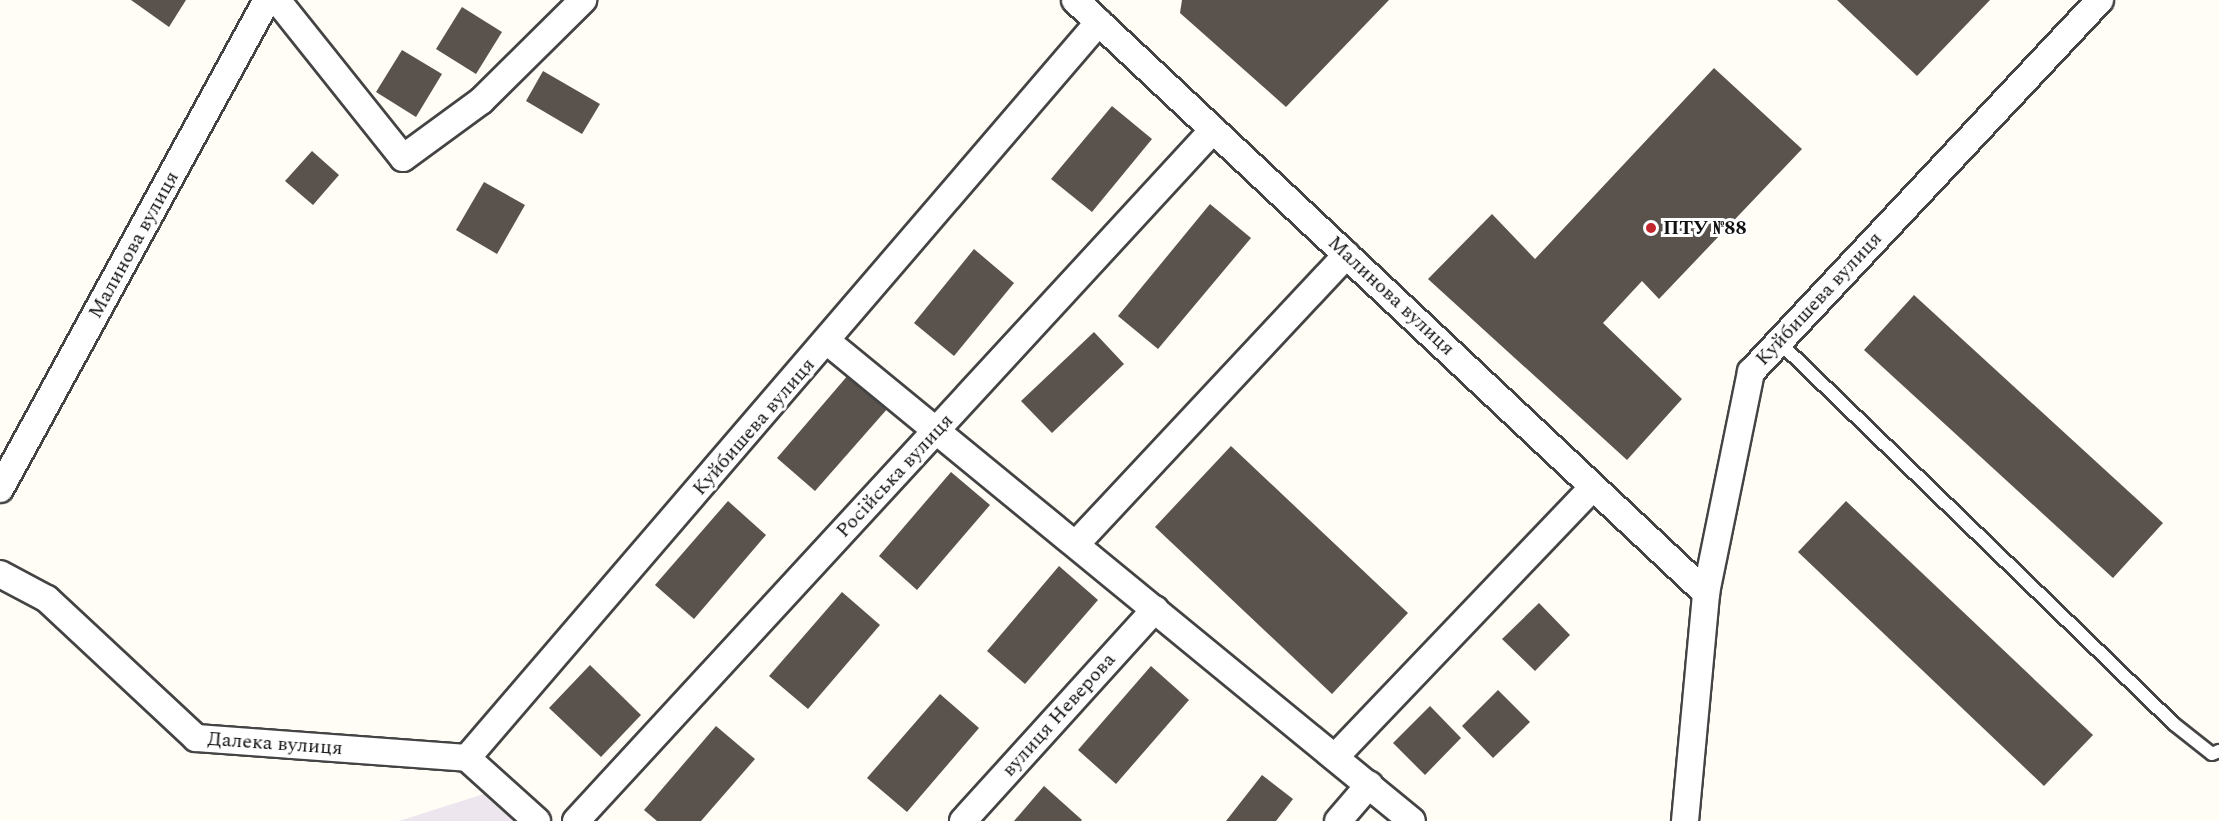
<!DOCTYPE html>
<html>
<head>
<meta charset="utf-8">
<style>
  body { margin:0 }
  #map { position:relative; width:2219px; height:821px; overflow:hidden; background:#fffdf5; font-family:Spectral,serif }
  div>[style] { position:absolute }
  [style*='--x'] { left:calc(var(--x)*1px); top:calc(var(--y)*1px); width:calc(var(--w)*1px); rotate:calc(var(--a)*1deg) }
  .industrial>* { inset:0; background:#eee6ef }
  .building>* { inset:0; background:#5a524d }
  .roads { filter:drop-shadow(2px 0 #444) drop-shadow(-2px 0 #444) drop-shadow(0 2px #444) drop-shadow(0 -2px #444) }
  .lane>* { height:12px; margin:-6px; padding:0 6px; transform-origin:6px; border-radius:6px; background:#fff }
  .street>* { height:26px; margin:-13px; padding:0 13px; transform-origin:13px; border-radius:13px; background:#fff }
  .dots>* { width:16px; height:16px; translate:-50% -50%; box-sizing:border-box; border:3px solid #fff; border-radius:50% }
  span { translate:-50% -50%; white-space:nowrap; text-align:center; line-height:1.15; -webkit-text-stroke:6px #fff; paint-order:stroke }
  .poi-label { font-size:20px; color:#111; font-weight:700 }
  .left { translate:0 -50%; text-align:left }
  .street-label { font-size:20px; color:#111 }
</style>
</head>
<body>
<div id="map">
  <div class="industrial">
    <div style="clip-path:polygon(493px 791px,518px 821px,399px 821px)"></div>
  </div>
  <div class="building">
    <div style="clip-path:polygon(131px 0,186px 0,169px 27px)"></div>
    <div style="clip-path:polygon(1182px 0,1389px 0,1286px 107px,1180px 13px)"></div>
    <div style="clip-path:polygon(1837px 0,1990px 0,1917px 76px)"></div>
    <div style="clip-path:polygon(462px 7px,502px 32px,476px 74px,436px 49px)"></div>
    <div style="clip-path:polygon(402px 50px,442px 74px,416px 117px,376px 92px)"></div>
    <div style="clip-path:polygon(1714px 68px,1802px 149px,1659px 299px,1642px 281px,1603px 323px,1682px 399px,1627px 460px,1428px 279px,1492px 214px,1535px 259px)"></div>
    <div style="clip-path:polygon(543px 71px,600px 104px,582px 134px,526px 101px)"></div>
    <div style="clip-path:polygon(1112px 106px,1152px 139px,1092px 212px,1051px 179px)"></div>
    <div style="clip-path:polygon(312px 151px,339px 175px,313px 205px,285px 181px)"></div>
    <div style="clip-path:polygon(484px 182px,525px 205px,497px 254px,456px 230px)"></div>
    <div style="clip-path:polygon(1210px 204px,1251px 238px,1158px 349px,1118px 316px)"></div>
    <div style="clip-path:polygon(974px 249px,1014px 283px,954px 356px,914px 323px)"></div>
    <div style="clip-path:polygon(1914px 295px,2163px 523px,2113px 578px,1864px 350px)"></div>
    <div style="clip-path:polygon(1094px 332px,1124px 364px,1052px 433px,1021px 401px)"></div>
    <div style="clip-path:polygon(849px 374px,888px 408px,815px 491px,777px 458px)"></div>
    <div style="clip-path:polygon(1231px 446px,1408px 613px,1332px 694px,1155px 527px)"></div>
    <div style="clip-path:polygon(951px 472px,990px 505px,917px 590px,879px 556px)"></div>
    <div style="clip-path:polygon(728px 501px,766px 535px,694px 619px,655px 585px)"></div>
    <div style="clip-path:polygon(1846px 501px,2093px 735px,2044px 786px,1798px 552px)"></div>
    <div style="clip-path:polygon(1059px 566px,1098px 600px,1025px 684px,987px 651px)"></div>
    <div style="clip-path:polygon(842px 592px,880px 625px,808px 709px,769px 676px)"></div>
    <div style="clip-path:polygon(1539px 603px,1570px 635px,1535px 671px,1502px 639px)"></div>
    <div style="clip-path:polygon(590px 665px,641px 715px,601px 757px,549px 708px)"></div>
    <div style="clip-path:polygon(1151px 666px,1189px 700px,1116px 784px,1078px 750px)"></div>
    <div style="clip-path:polygon(1498px 690px,1530px 722px,1493px 758px,1462px 726px)"></div>
    <div style="clip-path:polygon(940px 694px,979px 728px,907px 812px,867px 778px)"></div>
    <div style="clip-path:polygon(1430px 706px,1461px 738px,1425px 775px,1393px 743px)"></div>
    <div style="clip-path:polygon(716px 726px,755px 759px,701px 821px,657px 821px,644px 810px)"></div>
    <div style="clip-path:polygon(1262px 775px,1293px 799px,1276px 821px,1226px 821px)"></div>
    <div style="clip-path:polygon(1044px 786px,1082px 820px,1081px 821px,1014px 821px)"></div>
  </div>
  <div class="roads">
    <div class="lane">
      <div style="--x:1779;--y:342;--w:549;--a:44.04"></div>
      <div style="--x:2174;--y:724;--w:48;--a:38.3"></div>
      <div style="--x:2212;--y:754;--w:8;--a:-23"></div>
    </div>
    <div class="street">
      <div style="--x:277;--y:0;--w:202;--a:51.4"></div>
      <div style="--x:403;--y:158;--w:97;--a:-36.2"></div>
      <div style="--x:481;--y:101;--w:144;--a:-44.7"></div>
      <div style="--x:1075;--y:0;--w:866;--a:43.22"></div>
      <div style="--x:828;--y:342;--w:755;--a:39.36"></div>
      <div style="--x:0;--y:489;--w:557;--a:-61.36"></div>
      <div style="--x:1076;--y:544;--w:396;--a:-46.9"></div>
      <div style="--x:0;--y:574;--w:53;--a:28"></div>
      <div style="--x:47;--y:599;--w:204;--a:43"></div>
      <div style="--x:196;--y:738;--w:272;--a:4.2"></div>
      <div style="--x:1335;--y:757;--w:373;--a:-46.3"></div>
      <div style="--x:537;--y:821;--w:94;--a:-138"></div>
      <div style="--x:467;--y:758;--w:970;--a:-49.35"></div>
      <div style="--x:576;--y:821;--w:940;--a:-47.33"></div>
      <div style="--x:963;--y:821;--w:286;--a:-47.8"></div>
      <div style="--x:1338;--y:821;--w:48;--a:-49.3"></div>
      <div style="--x:1685;--y:821;--w:229;--a:-84.7"></div>
      <div style="--x:1706;--y:593;--w:226;--a:-78.5"></div>
      <div style="--x:1751;--y:372;--w:510;--a:-46.83"></div>
    </div>
  </div>
  <div class="dots">
    <div style="left:1651px;top:228px;background:#c4262e"></div>
  </div>
  <div class="poi-label">
    <span class="left" style="left:1663px;top:228px">ПТУ №88</span>
  </div>
  <div class="street-label">
    <span style="left:134px;top:245px;rotate:-61deg">Малинова вулиця</span>
    <span style="left:1391px;top:296px;rotate:43deg">Малинова вулиця</span>
    <span style="left:1819px;top:299px;rotate:-47deg">Куйбишева вулиця</span>
    <span style="left:754px;top:427px;rotate:-49deg">Куйбишева вулиця</span>
    <span style="left:895px;top:476px;rotate:-47deg">Російська вулиця</span>
    <span style="left:1059px;top:715px;rotate:-48deg">вулиця Неверова</span>
    <span style="left:275px;top:744px;rotate:4deg">Далека вулиця</span>
  </div>
</div>
</body>
</html>
